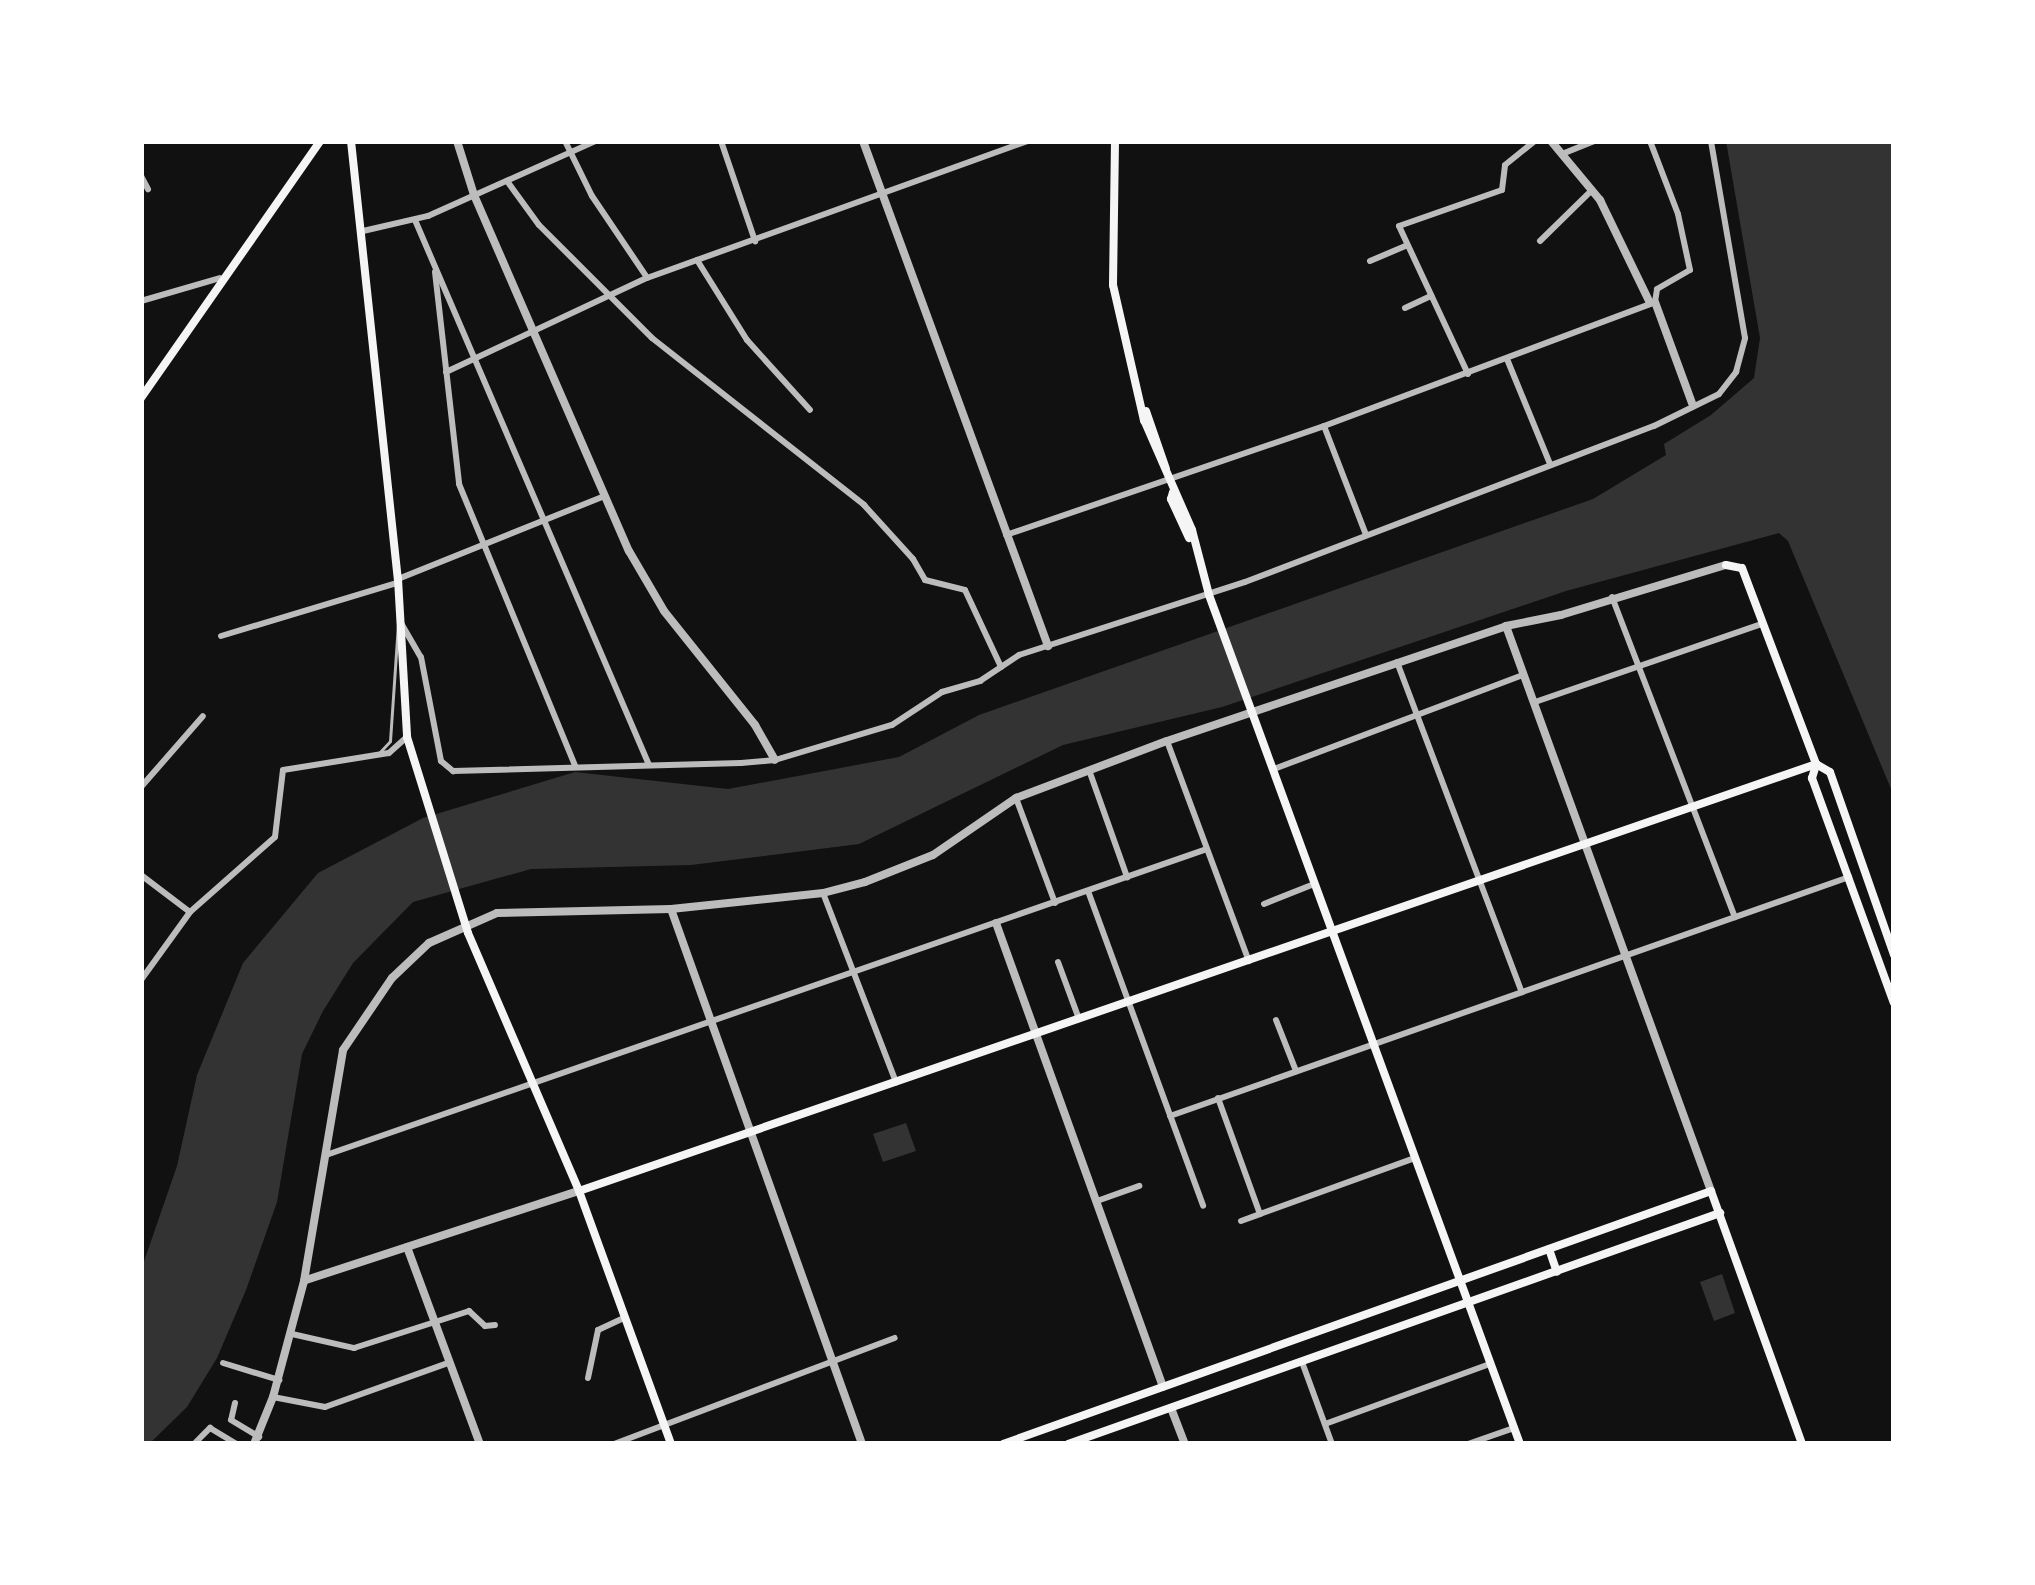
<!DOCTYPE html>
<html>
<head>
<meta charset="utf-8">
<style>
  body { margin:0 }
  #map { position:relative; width:2035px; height:1585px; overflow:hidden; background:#111; font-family:"DejaVu Sans",sans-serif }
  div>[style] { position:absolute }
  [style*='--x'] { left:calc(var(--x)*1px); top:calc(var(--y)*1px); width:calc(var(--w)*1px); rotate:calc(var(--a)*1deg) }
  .water>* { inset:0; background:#333 }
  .service>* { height:3px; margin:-1.5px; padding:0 1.5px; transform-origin:1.5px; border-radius:1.5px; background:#bcbcbc }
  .minor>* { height:6px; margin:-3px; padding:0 3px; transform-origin:3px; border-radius:3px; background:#bcbcbc }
  .tertiary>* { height:8px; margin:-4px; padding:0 4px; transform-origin:4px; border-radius:4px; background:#bcbcbc }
  .secondary>* { height:8px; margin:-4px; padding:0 4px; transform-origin:4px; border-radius:4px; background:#f5f5f5 }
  span { translate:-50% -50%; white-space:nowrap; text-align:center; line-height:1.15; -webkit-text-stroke:9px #fff; paint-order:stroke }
  .frame { position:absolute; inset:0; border:144px solid #fff; pointer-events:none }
</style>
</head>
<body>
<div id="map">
  <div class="water">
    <div style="clip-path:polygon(1726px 141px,1894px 141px,1894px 796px,1788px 541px,1779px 533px,1566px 591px,1222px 707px,1063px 745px,859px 844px,691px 865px,531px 869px,413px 902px,353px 963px,323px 1011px,302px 1054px,277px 1202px,246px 1290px,217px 1358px,187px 1407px,149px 1444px,141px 1444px,141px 1270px,177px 1166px,197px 1075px,243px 963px,318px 873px,423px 818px,575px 772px,728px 789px,899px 757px,979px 715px,1593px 499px,1666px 455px,1664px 444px,1711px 415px,1754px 378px,1760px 338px)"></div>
    <div style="clip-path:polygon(906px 1123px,916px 1151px,883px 1162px,873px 1134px)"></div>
    <div style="clip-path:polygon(1722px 1274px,1735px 1313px,1714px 1321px,1700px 1282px)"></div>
  </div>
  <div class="service">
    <div style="--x:379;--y:753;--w:16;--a:-47"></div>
    <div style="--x:390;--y:741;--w:117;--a:-86.1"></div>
  </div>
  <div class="minor">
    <div style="--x:565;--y:141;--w:61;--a:63.9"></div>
    <div style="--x:592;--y:196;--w:97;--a:56"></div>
    <div style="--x:721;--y:141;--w:106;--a:71.2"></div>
    <div style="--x:1562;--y:154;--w:35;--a:-22"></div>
    <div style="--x:141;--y:176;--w:15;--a:62"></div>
    <div style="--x:507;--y:181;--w:54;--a:54"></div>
    <div style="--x:539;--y:225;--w:160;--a:45"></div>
    <div style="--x:652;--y:338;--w:270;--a:38.2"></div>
    <div style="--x:864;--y:505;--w:73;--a:47.8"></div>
    <div style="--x:913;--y:559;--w:24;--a:60"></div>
    <div style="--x:925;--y:580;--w:41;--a:14"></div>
    <div style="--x:965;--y:590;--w:85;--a:64.9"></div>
    <div style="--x:415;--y:220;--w:593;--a:66.76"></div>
    <div style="--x:363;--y:231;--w:67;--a:-13"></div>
    <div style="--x:428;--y:216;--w:184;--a:-24.1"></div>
    <div style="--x:1540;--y:241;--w:73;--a:-44.4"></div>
    <div style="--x:697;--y:260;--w:94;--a:58"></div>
    <div style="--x:747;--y:340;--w:94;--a:48"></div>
    <div style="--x:1370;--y:261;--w:39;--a:-23"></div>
    <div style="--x:435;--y:272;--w:213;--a:83.5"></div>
    <div style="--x:459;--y:484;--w:304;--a:67.6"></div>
    <div style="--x:141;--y:301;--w:82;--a:-16.2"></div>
    <div style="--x:1405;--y:308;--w:29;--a:-25"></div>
    <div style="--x:1507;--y:359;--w:113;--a:67.7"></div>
    <div style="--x:446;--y:372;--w:222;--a:-25.1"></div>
    <div style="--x:647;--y:278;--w:404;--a:-19.8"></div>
    <div style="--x:1468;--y:374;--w:163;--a:-115"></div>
    <div style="--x:1399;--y:226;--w:109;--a:-19.3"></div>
    <div style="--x:1502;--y:190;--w:25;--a:-83"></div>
    <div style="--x:1505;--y:165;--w:38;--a:-39"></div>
    <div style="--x:1324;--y:426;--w:117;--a:68.9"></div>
    <div style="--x:1006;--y:535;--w:336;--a:-18.9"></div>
    <div style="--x:1324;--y:426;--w:353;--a:-20.5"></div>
    <div style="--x:1655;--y:302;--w:13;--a:-81"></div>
    <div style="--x:1657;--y:289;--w:38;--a:-30"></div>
    <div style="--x:1690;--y:270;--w:57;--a:-102.1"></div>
    <div style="--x:1678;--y:214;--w:78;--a:-111"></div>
    <div style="--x:398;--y:579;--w:220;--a:-21.9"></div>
    <div style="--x:1612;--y:597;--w:343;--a:69"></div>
    <div style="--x:401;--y:623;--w:39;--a:60"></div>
    <div style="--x:421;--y:657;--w:106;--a:79.1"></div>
    <div style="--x:441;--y:761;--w:16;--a:40"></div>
    <div style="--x:453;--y:771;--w:288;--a:-1.6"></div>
    <div style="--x:741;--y:763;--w:34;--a:-5"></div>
    <div style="--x:775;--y:760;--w:122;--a:-16.7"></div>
    <div style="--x:892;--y:725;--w:60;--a:-33.4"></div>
    <div style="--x:942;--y:692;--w:40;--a:-16"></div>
    <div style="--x:980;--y:681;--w:47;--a:-33.7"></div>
    <div style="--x:1019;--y:655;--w:237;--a:-17.9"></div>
    <div style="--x:1245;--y:582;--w:438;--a:-20.9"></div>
    <div style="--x:1654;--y:426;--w:72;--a:-26.2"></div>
    <div style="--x:1719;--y:394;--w:28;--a:-52"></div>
    <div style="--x:1736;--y:372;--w:35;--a:-75"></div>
    <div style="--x:1745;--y:338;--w:200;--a:-99.8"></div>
    <div style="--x:221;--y:636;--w:184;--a:-16.8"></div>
    <div style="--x:1397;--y:662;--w:353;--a:69.3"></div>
    <div style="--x:1535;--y:702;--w:240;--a:-19"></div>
    <div style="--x:1167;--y:741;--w:235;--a:69.6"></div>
    <div style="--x:1274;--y:769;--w:266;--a:-20.7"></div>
    <div style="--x:1089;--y:770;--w:114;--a:70.4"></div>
    <div style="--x:141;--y:787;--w:94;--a:-48.9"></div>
    <div style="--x:1016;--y:798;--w:112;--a:69.6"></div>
    <div style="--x:141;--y:875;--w:61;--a:37.1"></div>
    <div style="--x:1088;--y:891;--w:335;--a:69.9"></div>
    <div style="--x:823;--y:893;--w:203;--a:68.9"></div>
    <div style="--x:1264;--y:904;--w:54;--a:-21.8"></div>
    <div style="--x:1058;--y:962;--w:61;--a:69.8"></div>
    <div style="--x:141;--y:980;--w:84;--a:-54.2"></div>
    <div style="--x:190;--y:912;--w:113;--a:-41.4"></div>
    <div style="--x:275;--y:837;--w:67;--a:-83.2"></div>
    <div style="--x:283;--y:770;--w:107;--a:-9.1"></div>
    <div style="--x:389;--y:753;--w:24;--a:-42"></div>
    <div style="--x:1276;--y:1020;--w:55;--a:68.6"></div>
    <div style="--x:1218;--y:1098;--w:123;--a:70.1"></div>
    <div style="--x:1260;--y:1214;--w:165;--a:-19.9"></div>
    <div style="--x:1170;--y:1116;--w:720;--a:-19.39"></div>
    <div style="--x:329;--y:1154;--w:929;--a:-19.16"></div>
    <div style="--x:1097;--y:1201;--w:45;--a:-19.7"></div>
    <div style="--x:1241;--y:1221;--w:20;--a:-20"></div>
    <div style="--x:292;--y:1334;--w:64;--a:12.7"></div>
    <div style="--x:354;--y:1348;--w:121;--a:-17.8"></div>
    <div style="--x:469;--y:1311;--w:22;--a:43"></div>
    <div style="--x:485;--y:1326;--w:10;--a:-6"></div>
    <div style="--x:1302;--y:1362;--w:87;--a:69.9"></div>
    <div style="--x:223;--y:1363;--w:59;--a:16.9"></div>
    <div style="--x:588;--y:1378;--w:49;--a:-78.2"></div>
    <div style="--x:598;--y:1330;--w:29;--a:-25"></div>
    <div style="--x:273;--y:1397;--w:53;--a:10.9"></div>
    <div style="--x:325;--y:1407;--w:131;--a:-19.7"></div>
    <div style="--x:235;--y:1403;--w:17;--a:103"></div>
    <div style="--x:231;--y:1420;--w:33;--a:31"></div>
    <div style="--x:1325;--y:1424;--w:176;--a:-20"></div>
    <div style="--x:194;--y:1444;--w:23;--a:-45"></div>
    <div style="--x:210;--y:1428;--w:31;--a:31"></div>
    <div style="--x:614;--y:1444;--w:300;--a:-20.7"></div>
    <div style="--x:1468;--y:1444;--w:49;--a:-19.2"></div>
  </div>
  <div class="tertiary">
    <div style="--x:457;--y:141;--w:57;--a:72.5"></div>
    <div style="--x:474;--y:195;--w:388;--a:66.5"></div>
    <div style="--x:629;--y:551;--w:69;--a:59.7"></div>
    <div style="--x:664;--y:611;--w:146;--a:51.4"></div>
    <div style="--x:755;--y:725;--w:40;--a:60.3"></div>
    <div style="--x:863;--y:141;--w:538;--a:69.88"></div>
    <div style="--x:1551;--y:141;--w:77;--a:50.3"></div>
    <div style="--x:1600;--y:200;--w:114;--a:64.1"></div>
    <div style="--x:1655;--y:302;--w:108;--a:69.9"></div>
    <div style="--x:1506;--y:626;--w:601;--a:70.06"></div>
    <div style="--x:671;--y:909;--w:568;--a:70.35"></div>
    <div style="--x:996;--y:923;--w:493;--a:70.2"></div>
    <div style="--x:407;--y:1247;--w:210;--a:69.7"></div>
    <div style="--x:306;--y:1280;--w:287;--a:-18.1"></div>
    <div style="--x:1171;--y:1408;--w:39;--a:69"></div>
    <div style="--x:254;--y:1444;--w:51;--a:-68"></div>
    <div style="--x:273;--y:1397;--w:120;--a:-75"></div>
    <div style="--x:304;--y:1281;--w:234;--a:-80.4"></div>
    <div style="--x:343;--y:1050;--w:87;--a:-55.8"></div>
    <div style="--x:392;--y:978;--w:51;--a:-43.4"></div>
    <div style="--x:429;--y:943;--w:74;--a:-23.8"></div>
    <div style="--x:497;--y:913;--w:174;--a:-1.3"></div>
    <div style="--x:671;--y:909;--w:153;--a:-6"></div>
    <div style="--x:823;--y:893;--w:43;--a:-14.7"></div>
    <div style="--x:865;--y:882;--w:73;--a:-21.7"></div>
    <div style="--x:933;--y:855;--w:101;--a:-34.5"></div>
    <div style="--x:1016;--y:798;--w:161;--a:-20.7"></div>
    <div style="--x:1167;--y:741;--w:358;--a:-18.7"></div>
    <div style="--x:1506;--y:626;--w:56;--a:-11.3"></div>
    <div style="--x:1561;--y:615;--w:172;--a:-16.9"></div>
  </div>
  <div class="secondary">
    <div style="--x:351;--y:141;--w:441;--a:83.9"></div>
    <div style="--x:398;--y:579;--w:158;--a:86.7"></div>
    <div style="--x:407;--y:737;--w:205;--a:72.7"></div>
    <div style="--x:468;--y:933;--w:281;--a:66.7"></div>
    <div style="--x:579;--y:1191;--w:269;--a:70"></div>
    <div style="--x:1115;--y:141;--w:144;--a:90.8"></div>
    <div style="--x:1113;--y:285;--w:139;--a:77.1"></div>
    <div style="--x:1144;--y:420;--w:120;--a:66.4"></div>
    <div style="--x:1192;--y:530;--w:67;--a:75.3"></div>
    <div style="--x:1209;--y:595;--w:904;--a:69.88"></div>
    <div style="--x:141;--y:398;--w:313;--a:-55.1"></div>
    <div style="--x:1146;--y:411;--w:61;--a:71"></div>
    <div style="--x:1173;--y:492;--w:7;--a:106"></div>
    <div style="--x:1171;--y:499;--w:43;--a:65.2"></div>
    <div style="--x:1726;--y:565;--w:16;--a:11"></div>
    <div style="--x:1742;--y:568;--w:210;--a:69.3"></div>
    <div style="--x:1816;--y:764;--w:16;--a:30"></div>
    <div style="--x:1830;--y:772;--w:194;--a:70.7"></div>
    <div style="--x:1816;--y:765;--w:14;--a:107"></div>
    <div style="--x:1812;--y:778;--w:239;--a:70"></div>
    <div style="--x:579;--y:1191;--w:1309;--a:-19.04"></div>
    <div style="--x:1549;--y:1249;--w:24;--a:71"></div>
    <div style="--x:1003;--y:1444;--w:752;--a:-19.66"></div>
    <div style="--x:1711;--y:1191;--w:269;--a:70.2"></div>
    <div style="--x:1068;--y:1444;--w:692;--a:-19.51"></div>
  </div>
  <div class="frame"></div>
</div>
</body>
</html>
